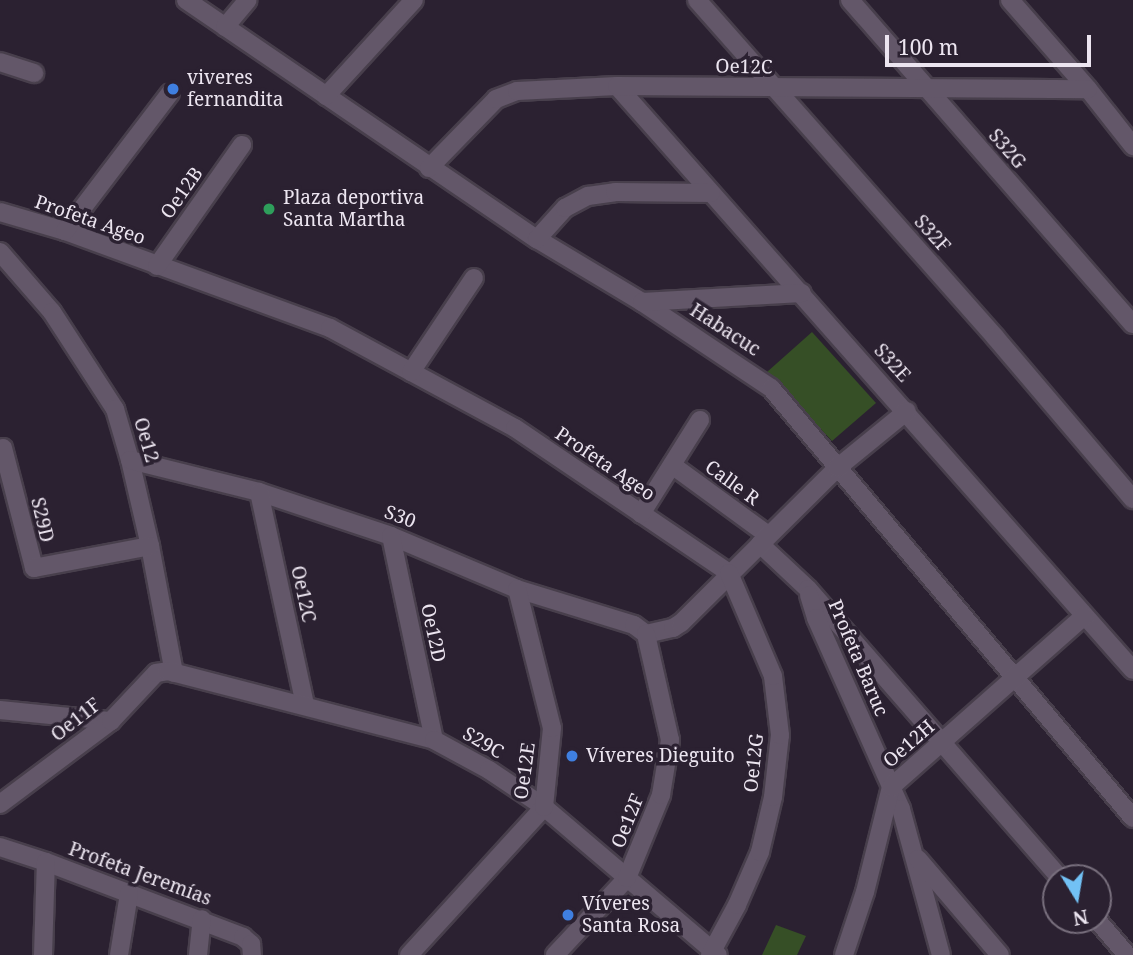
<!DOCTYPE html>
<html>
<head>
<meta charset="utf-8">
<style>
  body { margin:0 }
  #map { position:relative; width:1133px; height:955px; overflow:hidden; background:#2b2131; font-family:"Noto Serif",serif }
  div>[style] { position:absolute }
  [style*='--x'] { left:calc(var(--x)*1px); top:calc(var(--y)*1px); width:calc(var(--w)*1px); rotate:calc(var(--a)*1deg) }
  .green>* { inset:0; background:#364f26 }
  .roads { filter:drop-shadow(2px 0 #483f4c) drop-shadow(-2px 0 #483f4c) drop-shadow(0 2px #483f4c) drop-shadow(0 -2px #483f4c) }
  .minor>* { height:18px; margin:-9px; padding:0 9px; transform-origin:9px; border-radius:9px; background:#635769 }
  .dots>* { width:19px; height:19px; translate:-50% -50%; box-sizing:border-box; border:4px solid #2b2131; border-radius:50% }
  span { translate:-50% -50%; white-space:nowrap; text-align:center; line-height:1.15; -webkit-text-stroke:7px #2b2131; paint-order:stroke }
  .street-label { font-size:19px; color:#ece5f0 }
  .poi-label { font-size:19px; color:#ece5f0 }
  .left { translate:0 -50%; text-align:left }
  .north { position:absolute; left:1042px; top:864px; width:70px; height:70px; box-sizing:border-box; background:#2b2131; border:2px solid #786f7d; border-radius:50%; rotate:169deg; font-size:19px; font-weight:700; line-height:28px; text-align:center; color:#ece5f0 }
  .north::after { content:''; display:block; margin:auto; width:24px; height:32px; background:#72c1f5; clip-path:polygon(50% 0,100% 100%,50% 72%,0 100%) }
  .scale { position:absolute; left:885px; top:35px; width:206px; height:32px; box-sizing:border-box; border:4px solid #ece5f0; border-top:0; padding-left:9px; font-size:21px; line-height:24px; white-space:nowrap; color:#ece5f0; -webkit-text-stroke:5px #2b2131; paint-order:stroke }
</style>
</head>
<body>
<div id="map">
  <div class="green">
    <div style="clip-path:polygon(812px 332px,876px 403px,832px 441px,767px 372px)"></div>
    <div style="clip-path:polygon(776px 925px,806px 936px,797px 955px,762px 955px)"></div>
  </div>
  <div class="roads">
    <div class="minor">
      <div style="--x:186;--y:0;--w:425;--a:34.3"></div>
      <div style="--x:537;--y:239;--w:122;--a:31"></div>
      <div style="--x:642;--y:302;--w:155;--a:33.7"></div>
      <div style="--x:771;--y:388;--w:562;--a:49.91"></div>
      <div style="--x:697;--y:0;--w:450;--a:48.5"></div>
      <div style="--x:995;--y:337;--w:213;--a:49.6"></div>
      <div style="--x:850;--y:0;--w:430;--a:48.9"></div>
      <div style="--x:1010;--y:0;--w:118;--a:48.8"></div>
      <div style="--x:1088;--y:89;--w:73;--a:51.7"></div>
      <div style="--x:225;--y:27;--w:35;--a:-50"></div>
      <div style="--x:0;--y:62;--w:36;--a:18"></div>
      <div style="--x:617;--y:86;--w:779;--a:48.54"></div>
      <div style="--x:326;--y:96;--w:130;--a:-47.5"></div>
      <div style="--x:429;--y:168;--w:96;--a:-45.8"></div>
      <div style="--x:496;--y:99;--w:22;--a:-21"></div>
      <div style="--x:517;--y:91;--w:100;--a:-2.9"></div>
      <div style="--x:617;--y:86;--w:471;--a:0.4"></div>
      <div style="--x:0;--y:212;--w:68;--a:16.3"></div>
      <div style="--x:65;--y:231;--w:282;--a:20.1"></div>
      <div style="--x:330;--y:328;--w:210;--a:28.4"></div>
      <div style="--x:515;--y:428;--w:258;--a:34.1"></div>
      <div style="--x:65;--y:231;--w:173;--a:-52.7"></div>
      <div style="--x:537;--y:239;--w:42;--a:-47.9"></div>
      <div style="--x:565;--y:208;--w:26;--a:-28"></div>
      <div style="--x:588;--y:196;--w:27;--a:-8"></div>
      <div style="--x:615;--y:192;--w:96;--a:0.6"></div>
      <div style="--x:0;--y:252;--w:79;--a:49.1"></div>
      <div style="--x:52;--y:312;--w:116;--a:57"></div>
      <div style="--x:115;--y:409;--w:53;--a:73.6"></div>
      <div style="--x:130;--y:460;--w:88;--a:76.9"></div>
      <div style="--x:150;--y:546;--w:129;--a:79.3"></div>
      <div style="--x:157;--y:266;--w:148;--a:-54.9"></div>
      <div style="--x:642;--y:302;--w:160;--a:-3.2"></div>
      <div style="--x:411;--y:372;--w:113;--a:-56.2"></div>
      <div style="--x:3;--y:448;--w:124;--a:75.5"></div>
      <div style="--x:34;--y:568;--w:118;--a:-10.7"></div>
      <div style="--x:130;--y:460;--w:133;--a:13.9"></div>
      <div style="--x:259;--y:492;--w:139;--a:18.4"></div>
      <div style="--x:391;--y:536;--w:137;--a:22.8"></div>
      <div style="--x:517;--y:589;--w:122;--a:17.1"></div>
      <div style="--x:634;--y:625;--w:15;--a:37"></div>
      <div style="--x:672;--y:465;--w:119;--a:36.1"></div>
      <div style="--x:259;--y:492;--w:218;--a:77.8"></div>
      <div style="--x:641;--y:514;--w:111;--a:-57.9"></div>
      <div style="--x:391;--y:536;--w:208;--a:78.1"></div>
      <div style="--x:760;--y:544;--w:66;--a:43.2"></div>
      <div style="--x:808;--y:589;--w:383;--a:48.9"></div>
      <div style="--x:809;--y:595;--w:24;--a:73"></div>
      <div style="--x:816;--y:618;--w:209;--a:66"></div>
      <div style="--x:901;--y:809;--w:151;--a:74.7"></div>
      <div style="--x:646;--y:634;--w:28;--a:-13"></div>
      <div style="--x:673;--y:628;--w:9;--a:-32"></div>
      <div style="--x:681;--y:623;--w:220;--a:-44.8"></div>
      <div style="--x:837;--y:468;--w:90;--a:-39.2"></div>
      <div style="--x:0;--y:710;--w:112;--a:5.7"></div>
      <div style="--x:0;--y:804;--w:139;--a:-36.8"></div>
      <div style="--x:111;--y:721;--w:66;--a:-46.8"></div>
      <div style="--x:156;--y:673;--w:12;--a:-9"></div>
      <div style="--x:168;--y:671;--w:275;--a:14.5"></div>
      <div style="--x:434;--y:740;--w:63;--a:28.6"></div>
      <div style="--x:489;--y:770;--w:66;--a:33.9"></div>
      <div style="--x:544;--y:807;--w:228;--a:40.4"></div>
      <div style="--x:0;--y:847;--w:48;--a:18.1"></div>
      <div style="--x:46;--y:862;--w:211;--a:20.8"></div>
      <div style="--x:243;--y:937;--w:11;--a:41"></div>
      <div style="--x:251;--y:944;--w:11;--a:85"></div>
      <div style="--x:918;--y:859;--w:126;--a:49.5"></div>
      <div style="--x:1097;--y:920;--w:46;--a:49.4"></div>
      <div style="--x:43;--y:955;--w:93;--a:-88.2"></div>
      <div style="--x:119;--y:955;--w:62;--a:-80.7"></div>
      <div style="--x:198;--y:955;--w:36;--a:-84"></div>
      <div style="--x:409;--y:955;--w:200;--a:-47.6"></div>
      <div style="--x:544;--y:807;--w:79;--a:-84.2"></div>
      <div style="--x:552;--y:728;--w:143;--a:-104.1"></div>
      <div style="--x:555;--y:955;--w:105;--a:-46.9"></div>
      <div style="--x:627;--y:878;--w:90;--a:-67.7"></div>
      <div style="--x:661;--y:795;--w:56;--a:-80.7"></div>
      <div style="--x:670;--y:740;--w:109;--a:-102.8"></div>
      <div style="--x:710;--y:955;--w:57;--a:-61.6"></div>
      <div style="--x:737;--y:905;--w:58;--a:-66.5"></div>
      <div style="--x:760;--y:852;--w:57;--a:-76.7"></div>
      <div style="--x:773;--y:797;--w:62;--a:-83.6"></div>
      <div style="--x:780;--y:735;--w:59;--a:-96.8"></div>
      <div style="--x:773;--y:676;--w:112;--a:-113.1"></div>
      <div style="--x:844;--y:955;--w:66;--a:-71.6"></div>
      <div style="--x:865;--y:892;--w:108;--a:-76.1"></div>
      <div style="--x:891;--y:787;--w:258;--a:-41.5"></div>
    </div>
  </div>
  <div class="dots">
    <div style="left:173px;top:89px;background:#3f7fe0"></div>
    <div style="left:269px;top:209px;background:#2e9e5b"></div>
    <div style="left:572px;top:756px;background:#3f7fe0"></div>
    <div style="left:568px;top:915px;background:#3f7fe0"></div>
  </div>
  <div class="street-label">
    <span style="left:744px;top:67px;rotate:1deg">Oe12C</span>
    <span style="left:1007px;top:149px;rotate:49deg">S32G</span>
    <span style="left:182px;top:193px;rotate:-55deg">Oe12B</span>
    <span style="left:90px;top:220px;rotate:19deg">Profeta Ageo</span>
    <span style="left:932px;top:234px;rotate:48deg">S32F</span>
    <span style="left:725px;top:330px;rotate:33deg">Habacuc</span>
    <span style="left:892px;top:363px;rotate:48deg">S32E</span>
    <span style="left:146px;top:440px;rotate:74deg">Oe12</span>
    <span style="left:605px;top:464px;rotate:34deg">Profeta Ageo</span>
    <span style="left:732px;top:483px;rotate:36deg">Calle R</span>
    <span style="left:400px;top:517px;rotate:21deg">S30</span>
    <span style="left:42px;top:520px;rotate:77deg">S29D</span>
    <span style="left:303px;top:594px;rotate:78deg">Oe12C</span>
    <span style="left:433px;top:633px;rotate:78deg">Oe12D</span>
    <span style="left:858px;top:658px;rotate:67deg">Profeta Baruc</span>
    <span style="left:76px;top:720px;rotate:-38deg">Oe11F</span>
    <span style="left:483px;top:743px;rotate:30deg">S29C</span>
    <span style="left:909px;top:744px;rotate:-41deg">Oe12H</span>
    <span style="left:754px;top:763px;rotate:-84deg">Oe12G</span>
    <span style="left:525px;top:771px;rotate:-82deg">Oe12E</span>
    <span style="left:628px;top:821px;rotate:-68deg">Oe12F</span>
    <span style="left:140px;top:874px;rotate:20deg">Profeta Jeremías</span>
  </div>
  <div class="poi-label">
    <span class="left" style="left:187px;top:89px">viveres<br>fernandita</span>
    <span class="left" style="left:283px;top:209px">Plaza deportiva<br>Santa Martha</span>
    <span class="left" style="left:586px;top:756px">Víveres Dieguito</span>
    <span class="left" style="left:582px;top:915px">Víveres<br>Santa Rosa</span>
  </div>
  <div class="north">N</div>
  <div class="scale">100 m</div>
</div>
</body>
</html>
